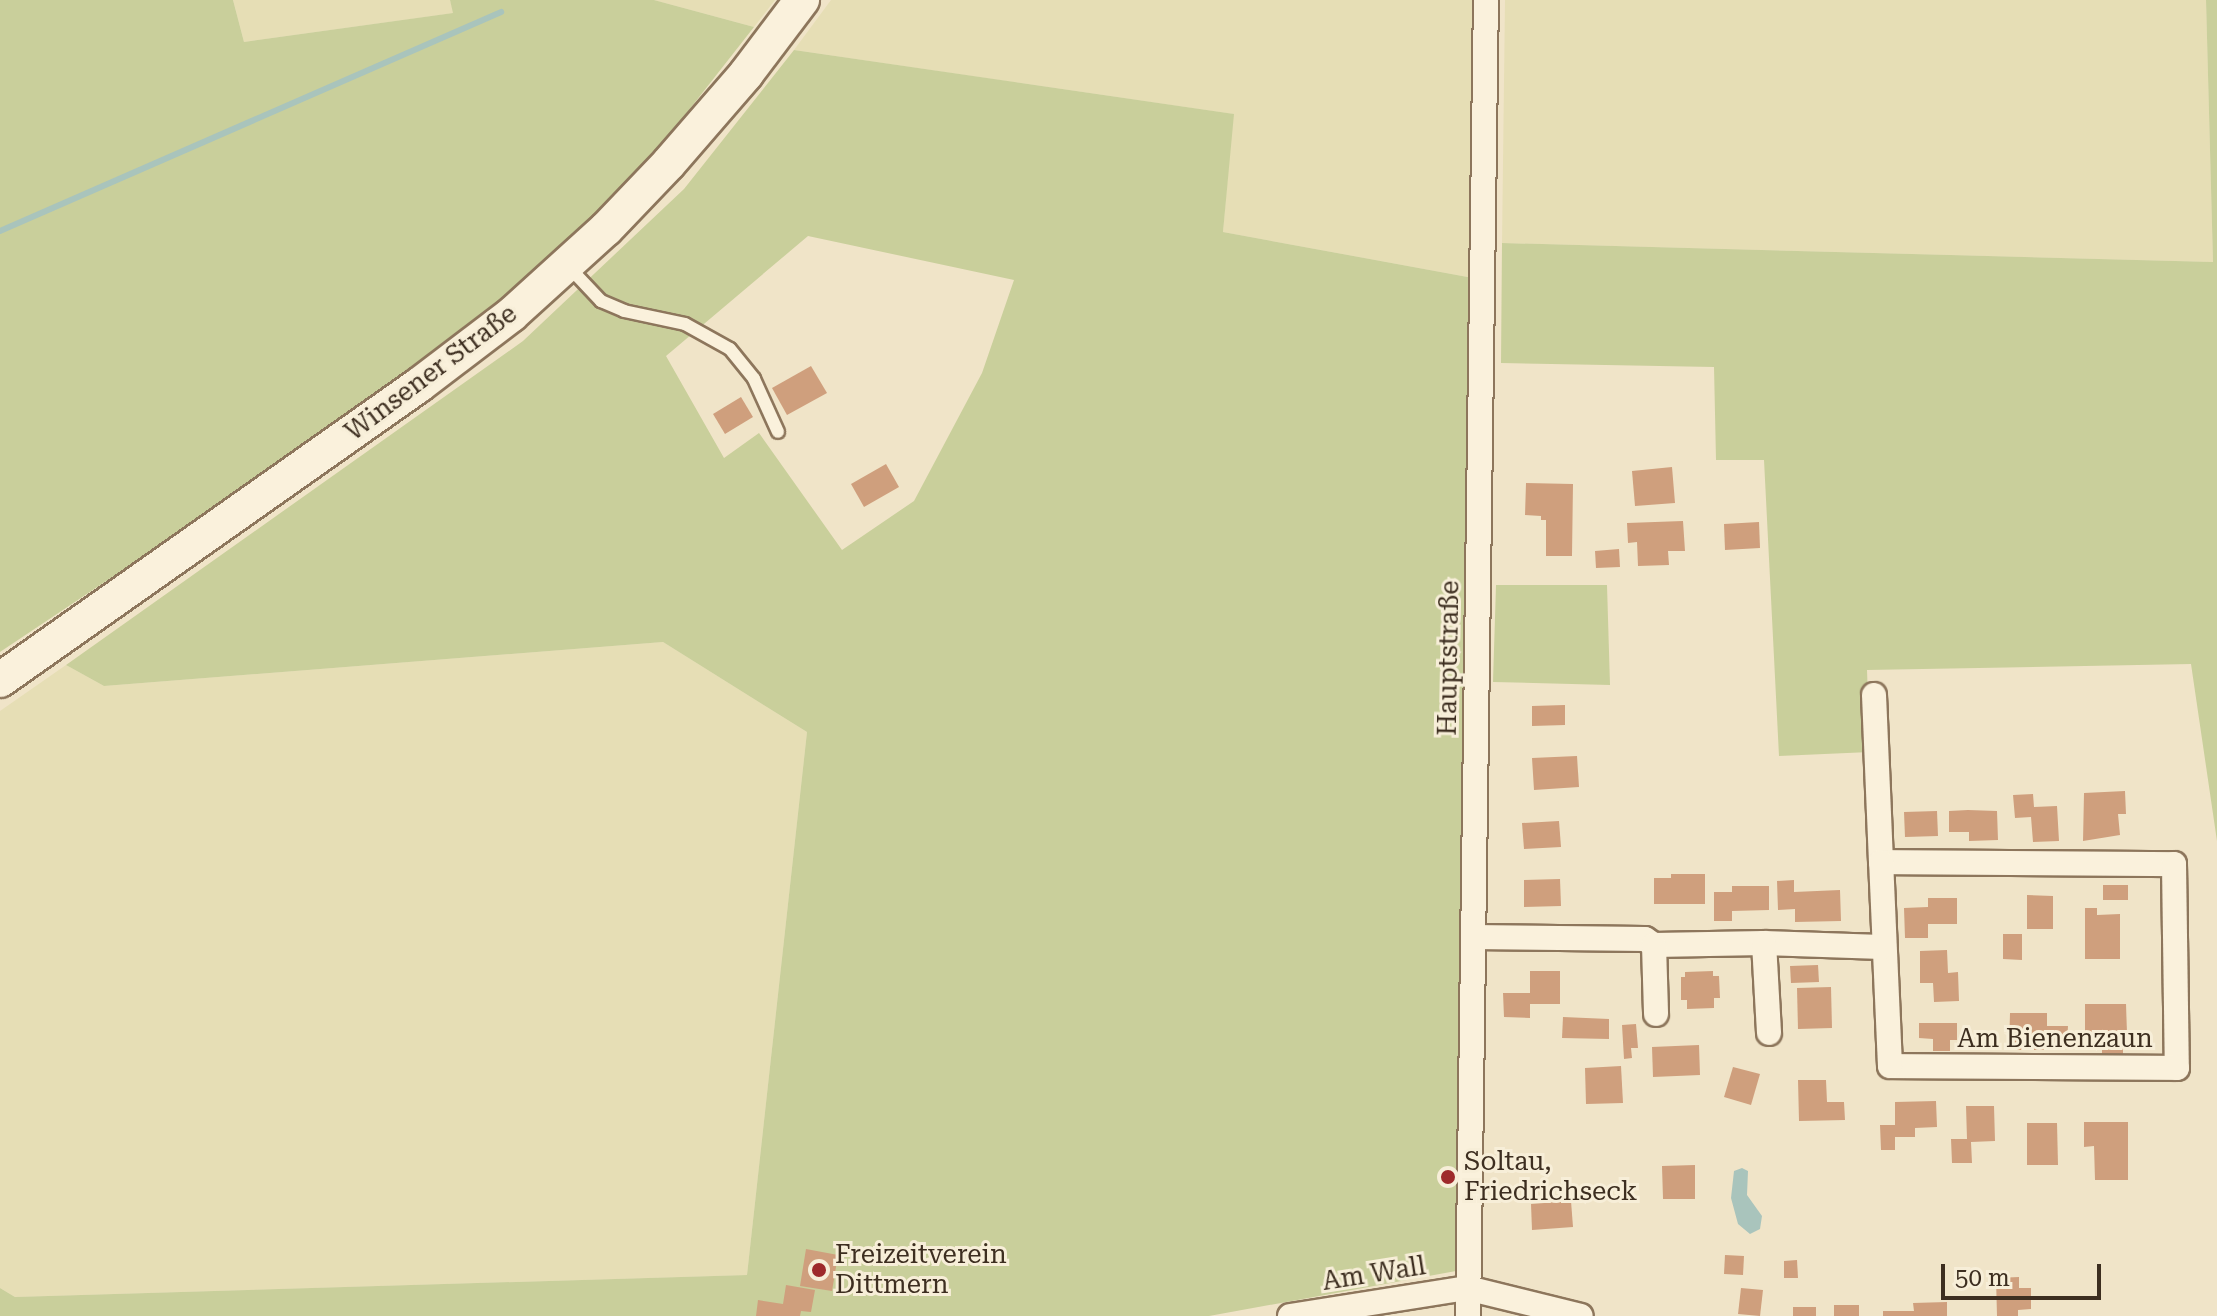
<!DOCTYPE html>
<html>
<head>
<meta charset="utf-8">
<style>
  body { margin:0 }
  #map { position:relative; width:2217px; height:1316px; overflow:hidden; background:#f0e4c8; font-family:"Roboto Serif",serif }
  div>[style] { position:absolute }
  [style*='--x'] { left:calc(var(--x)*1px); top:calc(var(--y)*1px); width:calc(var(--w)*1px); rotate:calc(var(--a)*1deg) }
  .farmland>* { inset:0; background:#e6deb5 }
  .green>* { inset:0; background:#c9cf9b }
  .water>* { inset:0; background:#a9c4bc }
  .stream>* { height:6px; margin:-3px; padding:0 3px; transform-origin:3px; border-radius:3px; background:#a9c4bc }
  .building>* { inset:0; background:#cf9f7d }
  .roads { filter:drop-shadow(2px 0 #8d765c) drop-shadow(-2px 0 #8d765c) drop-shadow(0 2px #8d765c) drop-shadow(0 -2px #8d765c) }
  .lane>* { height:12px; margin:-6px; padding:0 6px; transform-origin:6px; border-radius:6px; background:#faf1dc }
  .street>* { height:24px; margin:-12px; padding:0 12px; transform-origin:12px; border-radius:12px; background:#faf1dc }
  .secondary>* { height:34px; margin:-17px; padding:0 17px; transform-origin:17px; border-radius:17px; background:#faf1dc }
  .dots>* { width:22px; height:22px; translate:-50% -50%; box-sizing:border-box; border:4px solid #f7eed8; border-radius:50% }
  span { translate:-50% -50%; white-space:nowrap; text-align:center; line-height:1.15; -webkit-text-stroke:6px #f7eed8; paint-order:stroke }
  .street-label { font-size:26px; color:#3d2e20 }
  .poi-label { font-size:26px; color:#3d2e20 }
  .left { translate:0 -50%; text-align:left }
  .scale { position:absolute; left:1941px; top:1264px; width:160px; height:36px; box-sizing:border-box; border:4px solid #3d2e20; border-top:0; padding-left:10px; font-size:24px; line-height:28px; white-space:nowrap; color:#3d2e20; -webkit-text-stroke:6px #f7eed8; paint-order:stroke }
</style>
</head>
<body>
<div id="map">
  <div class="farmland">
    <div style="clip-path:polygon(233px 0,450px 0,454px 13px,244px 42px)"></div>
    <div style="clip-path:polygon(654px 0,775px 0,754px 27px)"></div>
    <div style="clip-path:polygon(831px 0,1476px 0,1473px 278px,1223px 232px,1233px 114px,794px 50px)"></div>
    <div style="clip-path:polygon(1505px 0,2206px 0,2213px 262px,1502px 243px)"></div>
    <div style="clip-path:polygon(663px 642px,807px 732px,747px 1275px,15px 1297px,0 1288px,0 711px,66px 665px,104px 686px)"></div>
  </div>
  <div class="green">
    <div style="clip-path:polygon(0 0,233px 0,244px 42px,453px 13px,450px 0,654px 0,754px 27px,645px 166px,551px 264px,389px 392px,0 652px)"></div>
    <div style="clip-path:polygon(2206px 0,2217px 0,2217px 841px,2191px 664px,1867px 670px,1870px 752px,1779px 756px,1764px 460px,1716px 460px,1714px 367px,1501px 363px,1502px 243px,2213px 262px)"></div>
    <div style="clip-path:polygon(evenodd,794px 50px,1234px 114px,1223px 232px,1473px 278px,1456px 1271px,1209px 1316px,0 1316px,0 1288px,15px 1297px,747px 1275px,807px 732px,663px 642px,104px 686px,66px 665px,523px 341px,684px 189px,794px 50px,808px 236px,1014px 280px,982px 373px,914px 501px,842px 550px,759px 433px,724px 458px,666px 356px,808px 236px)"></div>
    <div style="clip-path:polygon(1496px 585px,1607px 585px,1610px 685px,1493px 682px)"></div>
  </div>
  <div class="water">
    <div style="clip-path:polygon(1742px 1168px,1748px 1171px,1747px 1195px,1762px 1216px,1760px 1229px,1750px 1234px,1738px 1224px,1731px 1198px,1734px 1171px)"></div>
  </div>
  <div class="stream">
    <div style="--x:0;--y:231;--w:547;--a:-23.61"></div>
  </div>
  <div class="building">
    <div style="clip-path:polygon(811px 366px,827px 393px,787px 415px,772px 388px)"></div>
    <div style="clip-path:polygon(741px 397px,753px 417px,725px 434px,713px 414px)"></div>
    <div style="clip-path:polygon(886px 464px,899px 487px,864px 507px,851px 484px)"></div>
    <div style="clip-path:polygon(1672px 467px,1675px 503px,1635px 506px,1632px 471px)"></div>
    <div style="clip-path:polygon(1526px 483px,1573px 484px,1572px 556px,1546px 556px,1546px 520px,1541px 520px,1541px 516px,1525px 515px)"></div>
    <div style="clip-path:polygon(1683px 521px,1685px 551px,1668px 551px,1669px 565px,1638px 566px,1637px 542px,1628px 543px,1627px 523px)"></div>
    <div style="clip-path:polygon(1759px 522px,1760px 548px,1725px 550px,1724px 524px)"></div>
    <div style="clip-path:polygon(1619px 549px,1620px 567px,1596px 568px,1595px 551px)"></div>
    <div style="clip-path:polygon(1565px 705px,1565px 725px,1532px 726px,1532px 706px)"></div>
    <div style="clip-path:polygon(1577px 756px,1579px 787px,1534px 790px,1532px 758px)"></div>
    <div style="clip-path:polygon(2125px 791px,2126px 814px,2118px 814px,2120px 835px,2083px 841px,2084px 793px)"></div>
    <div style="clip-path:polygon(2033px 794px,2034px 807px,2057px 806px,2059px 841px,2033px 842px,2031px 817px,2015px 818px,2013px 795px)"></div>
    <div style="clip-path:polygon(1968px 810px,1997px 811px,1998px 840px,1969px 841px,1969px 832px,1949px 832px,1949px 811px)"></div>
    <div style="clip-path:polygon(1937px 811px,1938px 836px,1905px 837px,1904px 812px)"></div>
    <div style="clip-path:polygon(1559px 821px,1561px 847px,1524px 849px,1522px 823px)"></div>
    <div style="clip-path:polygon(1671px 874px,1705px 874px,1705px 904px,1654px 904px,1654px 878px,1671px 878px)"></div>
    <div style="clip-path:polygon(1560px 879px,1561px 906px,1524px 907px,1524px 880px)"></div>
    <div style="clip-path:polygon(1794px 880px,1794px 892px,1840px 890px,1841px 921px,1795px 922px,1795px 909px,1778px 910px,1777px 881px)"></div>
    <div style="clip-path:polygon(2103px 885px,2128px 885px,2128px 900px,2103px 900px)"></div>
    <div style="clip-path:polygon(1732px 886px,1769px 886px,1769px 910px,1732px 911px,1732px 921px,1714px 921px,1714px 892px,1732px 892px)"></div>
    <div style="clip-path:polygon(2027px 895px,2053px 896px,2053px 929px,2027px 929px)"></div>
    <div style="clip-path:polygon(1928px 898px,1957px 898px,1957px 924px,1928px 924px,1928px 938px,1905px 938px,1904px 908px,1928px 907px)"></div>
    <div style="clip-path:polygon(2085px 908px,2097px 908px,2097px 915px,2120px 914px,2120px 959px,2085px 959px)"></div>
    <div style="clip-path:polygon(2003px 934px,2022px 934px,2022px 960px,2003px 959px)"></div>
    <div style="clip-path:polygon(1947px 950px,1948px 973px,1958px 972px,1959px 1001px,1934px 1002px,1933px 983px,1920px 983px,1920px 951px)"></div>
    <div style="clip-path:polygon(1818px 965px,1819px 982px,1791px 983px,1790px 966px)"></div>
    <div style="clip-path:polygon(1530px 971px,1560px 971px,1560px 1004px,1530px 1004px,1530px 1018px,1504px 1017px,1503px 993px,1530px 993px)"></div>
    <div style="clip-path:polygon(1713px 971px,1713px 976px,1719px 976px,1720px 998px,1714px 998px,1714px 1008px,1687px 1009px,1687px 1000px,1681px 1000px,1681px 977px,1685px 977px,1685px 972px)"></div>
    <div style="clip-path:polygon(1831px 987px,1832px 1028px,1798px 1029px,1797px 988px)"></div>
    <div style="clip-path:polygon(2085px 1004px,2126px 1004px,2127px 1033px,2085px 1034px)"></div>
    <div style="clip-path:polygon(2010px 1013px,2047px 1013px,2047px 1026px,2068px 1026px,2067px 1043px,2048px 1043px,2048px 1050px,2009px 1050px)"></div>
    <div style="clip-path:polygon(1563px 1017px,1609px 1019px,1609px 1039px,1562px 1038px)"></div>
    <div style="clip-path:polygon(1919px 1023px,1957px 1023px,1957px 1040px,1950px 1040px,1950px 1051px,1933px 1051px,1933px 1039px,1919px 1038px)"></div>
    <div style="clip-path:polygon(1636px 1024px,1638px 1048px,1631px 1048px,1632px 1058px,1624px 1059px,1622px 1025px)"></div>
    <div style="clip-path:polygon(2102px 1043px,2123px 1043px,2123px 1063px,2102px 1063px)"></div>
    <div style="clip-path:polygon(1699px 1045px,1700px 1075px,1653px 1077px,1652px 1047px)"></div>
    <div style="clip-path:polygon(1621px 1066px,1623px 1103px,1586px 1104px,1585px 1068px)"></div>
    <div style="clip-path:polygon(1733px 1067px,1760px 1074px,1751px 1105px,1724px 1097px)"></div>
    <div style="clip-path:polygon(1798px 1080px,1826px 1080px,1827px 1102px,1844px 1102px,1845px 1120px,1799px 1121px)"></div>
    <div style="clip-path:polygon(1936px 1101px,1937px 1127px,1915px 1128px,1915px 1137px,1895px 1137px,1895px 1150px,1881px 1150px,1880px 1125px,1895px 1125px,1895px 1102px)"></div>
    <div style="clip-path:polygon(1966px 1106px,1994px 1106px,1995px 1141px,1971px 1142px,1972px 1163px,1952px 1163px,1951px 1139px,1967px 1139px)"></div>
    <div style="clip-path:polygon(2084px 1122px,2128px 1122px,2128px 1180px,2095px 1180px,2094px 1146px,2084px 1147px)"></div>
    <div style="clip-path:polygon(2027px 1123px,2057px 1123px,2058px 1165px,2027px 1165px)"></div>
    <div style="clip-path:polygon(1695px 1165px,1695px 1199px,1663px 1199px,1662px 1166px)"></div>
    <div style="clip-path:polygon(1571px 1201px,1573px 1227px,1532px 1230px,1531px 1204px)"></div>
    <div style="clip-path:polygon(806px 1249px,838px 1255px,832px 1291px,800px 1286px)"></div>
    <div style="clip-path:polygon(1725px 1255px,1744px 1256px,1743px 1275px,1724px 1274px)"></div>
    <div style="clip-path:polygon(1797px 1260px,1798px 1278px,1784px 1278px,1784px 1261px)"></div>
    <div style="clip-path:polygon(2019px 1277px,2019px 1288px,2031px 1288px,2031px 1309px,2018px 1310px,2018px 1316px,1997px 1316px,1996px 1278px)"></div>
    <div style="clip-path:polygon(786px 1285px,815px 1290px,811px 1312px,801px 1311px,800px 1316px,756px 1316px,758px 1300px,783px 1304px)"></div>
    <div style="clip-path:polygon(1741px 1288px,1763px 1290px,1760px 1316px,1738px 1314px)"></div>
    <div style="clip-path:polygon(1947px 1302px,1947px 1316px,1883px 1316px,1883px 1311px,1914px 1311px,1913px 1303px)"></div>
    <div style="clip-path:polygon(1834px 1305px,1859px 1305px,1859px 1316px,1834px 1316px)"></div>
    <div style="clip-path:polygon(1793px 1307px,1816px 1307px,1816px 1316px,1793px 1316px)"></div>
  </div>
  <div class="roads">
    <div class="lane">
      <div style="--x:567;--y:265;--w:50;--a:46.6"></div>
      <div style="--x:601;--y:301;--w:25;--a:23"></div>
      <div style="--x:624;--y:311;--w:62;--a:12"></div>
      <div style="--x:685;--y:324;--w:51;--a:29.1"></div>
      <div style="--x:730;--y:349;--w:38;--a:51"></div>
      <div style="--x:754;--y:379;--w:58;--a:65.6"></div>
    </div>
    <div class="street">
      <div style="--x:1874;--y:695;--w:167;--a:87.6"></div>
      <div style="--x:1881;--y:862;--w:293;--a:0.4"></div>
      <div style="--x:2174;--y:864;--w:204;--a:89.2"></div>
      <div style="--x:2177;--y:1068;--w:287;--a:-179.6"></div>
      <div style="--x:1890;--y:1066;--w:204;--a:-92.5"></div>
      <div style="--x:1473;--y:937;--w:172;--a:0.7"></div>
      <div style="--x:1645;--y:939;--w:11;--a:34"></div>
      <div style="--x:1654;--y:945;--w:110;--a:-1"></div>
      <div style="--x:1764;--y:943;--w:118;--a:1.9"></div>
      <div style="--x:1764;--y:943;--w:90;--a:86.8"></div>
      <div style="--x:1654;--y:945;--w:69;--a:88.3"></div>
      <div style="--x:1290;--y:1316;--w:179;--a:-9"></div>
      <div style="--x:1467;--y:1288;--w:117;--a:13.8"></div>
      <div style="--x:1468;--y:1316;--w:1316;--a:-89.22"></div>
    </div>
    <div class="secondary">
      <div style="--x:0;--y:680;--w:512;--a:-35.15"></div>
      <div style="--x:419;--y:385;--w:116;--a:-37.3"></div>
      <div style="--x:511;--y:315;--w:128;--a:-42.2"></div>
      <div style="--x:606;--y:229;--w:91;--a:-46.3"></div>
      <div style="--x:669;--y:163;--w:118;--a:-49.1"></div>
      <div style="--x:746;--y:74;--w:93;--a:-52.9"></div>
    </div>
  </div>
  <div class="dots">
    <div style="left:1448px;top:1177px;background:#9e2a2b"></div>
    <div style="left:819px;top:1270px;background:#9e2a2b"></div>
  </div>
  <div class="street-label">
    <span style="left:431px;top:373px;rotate:-37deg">Winsener Straße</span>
    <span style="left:1449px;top:658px;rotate:-89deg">Hauptstraße</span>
    <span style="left:2055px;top:1039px">Am Bienenzaun</span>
    <span style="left:1374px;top:1274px;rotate:-9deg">Am Wall</span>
  </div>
  <div class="poi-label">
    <span class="left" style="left:1464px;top:1177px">Soltau,<br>Friedrichseck</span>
    <span class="left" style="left:835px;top:1270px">Freizeitverein<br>Dittmern</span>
  </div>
  <div class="scale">50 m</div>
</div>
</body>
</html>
